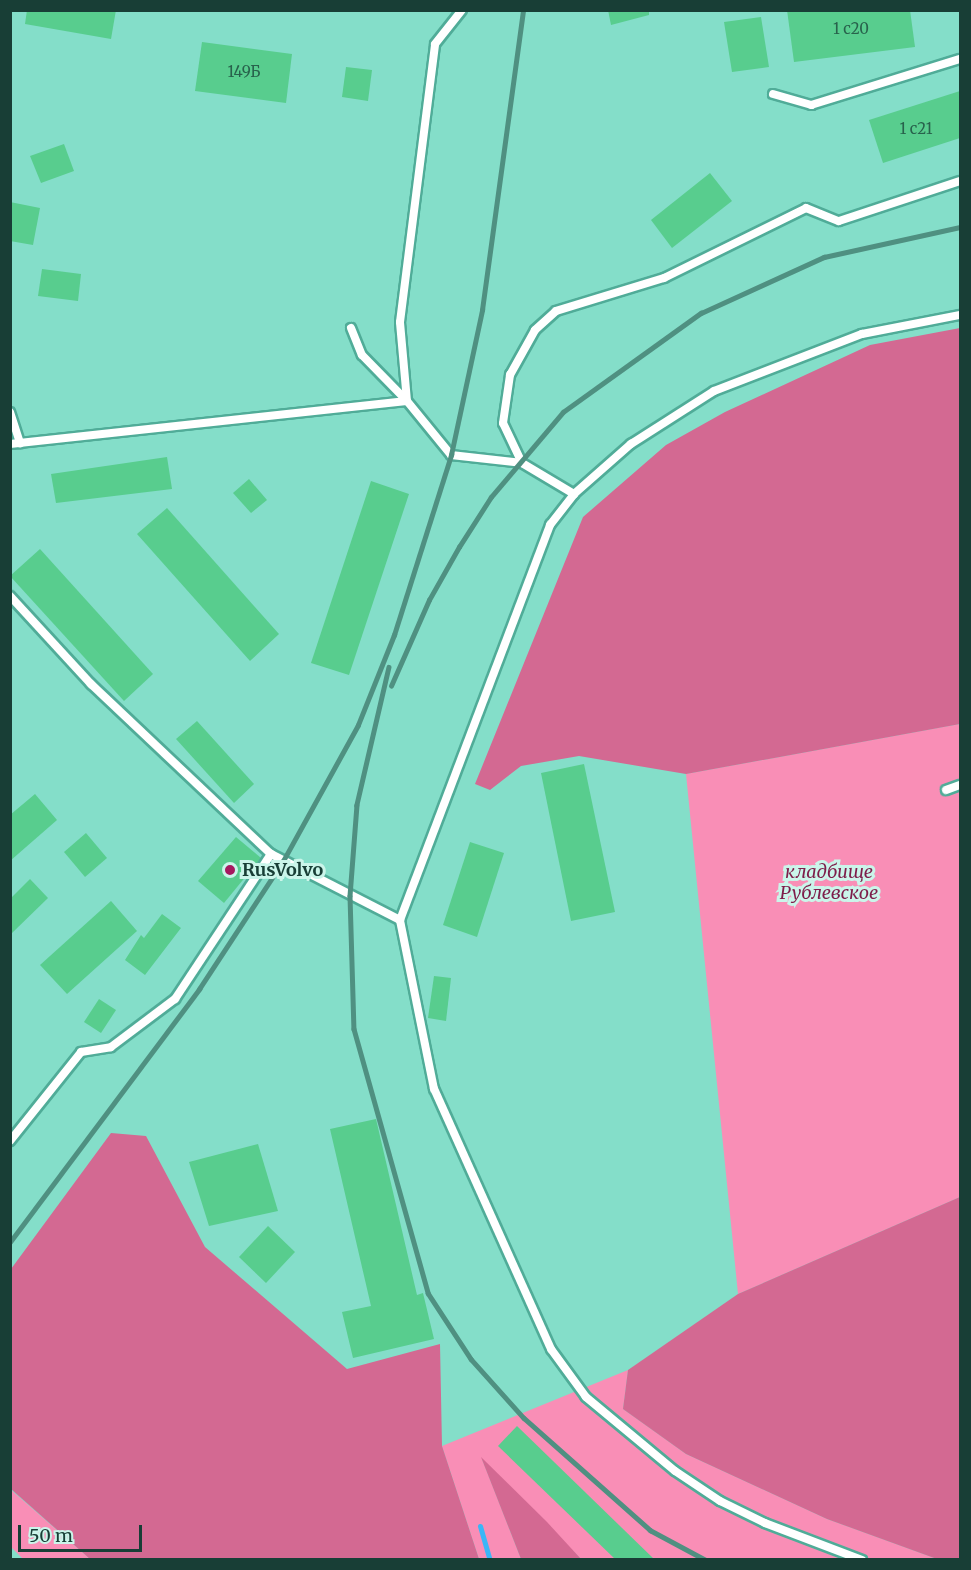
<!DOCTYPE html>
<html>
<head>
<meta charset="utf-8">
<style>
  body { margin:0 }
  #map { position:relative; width:971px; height:1570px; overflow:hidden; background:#84dec9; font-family:Merriweather,serif }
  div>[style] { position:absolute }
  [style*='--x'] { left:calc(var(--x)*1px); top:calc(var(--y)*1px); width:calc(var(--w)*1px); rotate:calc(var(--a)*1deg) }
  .green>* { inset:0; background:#f98eb6 }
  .forest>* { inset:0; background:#d36992 }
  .stream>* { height:5px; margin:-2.5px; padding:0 2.5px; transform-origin:2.5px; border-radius:2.5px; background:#3bb6f7 }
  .building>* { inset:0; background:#58cd8e }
  .roads { filter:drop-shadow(2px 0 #50ac98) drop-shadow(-2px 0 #50ac98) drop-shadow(0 2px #50ac98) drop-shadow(0 -2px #50ac98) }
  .lane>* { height:8px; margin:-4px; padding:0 4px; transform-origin:4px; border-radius:4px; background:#fff }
  .rail>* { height:4.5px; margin:-2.25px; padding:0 2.25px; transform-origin:2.25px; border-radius:2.25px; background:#4f9081 }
  .dots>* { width:16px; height:16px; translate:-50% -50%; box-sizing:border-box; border:3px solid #cbf5ea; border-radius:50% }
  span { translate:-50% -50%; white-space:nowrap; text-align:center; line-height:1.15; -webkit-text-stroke:6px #cbf5ea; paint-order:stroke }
  .number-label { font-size:15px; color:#28624c }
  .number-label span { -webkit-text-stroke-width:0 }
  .poi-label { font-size:18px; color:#183e36; font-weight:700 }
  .left { translate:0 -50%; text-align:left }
  .park-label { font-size:18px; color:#7e1d4a; font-style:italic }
  .frame { position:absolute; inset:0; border:12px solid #183e36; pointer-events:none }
  .scale { position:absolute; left:18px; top:1525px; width:124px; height:27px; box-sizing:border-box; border:3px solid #183e36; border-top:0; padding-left:8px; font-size:18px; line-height:21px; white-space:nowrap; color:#183e36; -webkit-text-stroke:4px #cbf5ea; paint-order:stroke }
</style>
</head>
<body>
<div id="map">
  <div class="green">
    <div style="clip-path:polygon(960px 724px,960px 1197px,738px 1294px,686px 774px)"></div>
    <div style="clip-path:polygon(628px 1370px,623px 1409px,686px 1454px,827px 1519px,937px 1559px,581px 1559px,482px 1459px,521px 1559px,479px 1559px,442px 1446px)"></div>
    <div style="clip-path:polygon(10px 1489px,90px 1559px,23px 1559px,11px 1547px)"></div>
  </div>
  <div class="forest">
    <div style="clip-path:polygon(960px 328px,960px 724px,686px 774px,579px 756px,521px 766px,490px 790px,475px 784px,583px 517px,666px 445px,725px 412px,870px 345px)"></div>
    <div style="clip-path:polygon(111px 1133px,146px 1136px,205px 1247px,347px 1369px,440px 1344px,442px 1446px,479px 1559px,90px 1559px,11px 1489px,11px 1269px)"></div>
    <div style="clip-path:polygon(960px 1197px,960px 1559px,937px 1559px,827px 1519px,686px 1454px,623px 1409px,628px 1370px,738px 1294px)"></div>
    <div style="clip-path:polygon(481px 1457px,547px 1522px,581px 1559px,521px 1559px)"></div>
  </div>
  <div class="stream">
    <div style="--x:480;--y:1526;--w:35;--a:74"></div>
  </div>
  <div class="building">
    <div style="clip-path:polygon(27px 10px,116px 10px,111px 39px,25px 24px)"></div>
    <div style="clip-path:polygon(608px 10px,649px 10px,649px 15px,611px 25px)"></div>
    <div style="clip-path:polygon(787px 10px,910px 10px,915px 47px,794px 62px)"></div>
    <div style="clip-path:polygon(761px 17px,769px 67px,732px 72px,724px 22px)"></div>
    <div style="clip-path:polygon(202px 42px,292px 54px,286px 103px,195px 91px)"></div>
    <div style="clip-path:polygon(346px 67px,372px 70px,368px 101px,342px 97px)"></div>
    <div style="clip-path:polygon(960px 91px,960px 138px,883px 163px,869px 120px)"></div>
    <div style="clip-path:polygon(64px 144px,74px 171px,41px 183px,30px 156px)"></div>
    <div style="clip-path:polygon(710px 173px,732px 201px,672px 248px,651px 220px)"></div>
    <div style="clip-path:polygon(10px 202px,40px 208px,33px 245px,10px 241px)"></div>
    <div style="clip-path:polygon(42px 269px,81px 274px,78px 301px,38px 296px)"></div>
    <div style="clip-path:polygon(167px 457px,172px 489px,56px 503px,51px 474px)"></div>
    <div style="clip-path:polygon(249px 479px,267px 500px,251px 513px,233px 493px)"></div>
    <div style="clip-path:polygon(371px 481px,409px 494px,349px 675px,311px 663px)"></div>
    <div style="clip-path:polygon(167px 508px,279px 634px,250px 661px,137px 534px)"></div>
    <div style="clip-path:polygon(40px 549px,153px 674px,124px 701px,10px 576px)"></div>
    <div style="clip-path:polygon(197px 721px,254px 784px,234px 803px,176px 739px)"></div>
    <div style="clip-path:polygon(584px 764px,615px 912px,571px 921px,541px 773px)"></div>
    <div style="clip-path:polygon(35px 794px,57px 820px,10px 861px,10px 815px)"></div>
    <div style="clip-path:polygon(86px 833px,107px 858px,85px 877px,64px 852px)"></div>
    <div style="clip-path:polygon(236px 837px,261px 858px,224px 903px,198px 881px)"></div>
    <div style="clip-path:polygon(470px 842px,504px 853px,477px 937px,443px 925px)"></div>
    <div style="clip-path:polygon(30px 879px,48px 898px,10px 935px,10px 899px)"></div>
    <div style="clip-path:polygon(111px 901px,137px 931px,67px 994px,40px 965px)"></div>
    <div style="clip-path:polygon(162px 914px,181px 928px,145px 975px,125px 960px,141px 935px,144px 938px)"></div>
    <div style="clip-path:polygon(434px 976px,451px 978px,446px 1021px,428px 1018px)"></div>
    <div style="clip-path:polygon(99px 999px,116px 1010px,101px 1033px,84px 1022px)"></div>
    <div style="clip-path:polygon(376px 1119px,417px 1295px,423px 1293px,434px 1339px,353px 1358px,342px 1312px,371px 1306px,330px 1129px)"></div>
    <div style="clip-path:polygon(258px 1144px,278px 1211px,209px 1226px,189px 1162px)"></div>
    <div style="clip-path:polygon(268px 1226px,295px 1252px,266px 1283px,239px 1257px)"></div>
    <div style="clip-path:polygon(517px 1426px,655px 1560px,616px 1560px,498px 1446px)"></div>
  </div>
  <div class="roads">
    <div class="lane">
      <div style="--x:773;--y:94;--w:40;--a:16"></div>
      <div style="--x:811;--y:105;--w:156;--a:-17.2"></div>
      <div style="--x:351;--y:328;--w:29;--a:68"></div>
      <div style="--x:362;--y:355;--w:64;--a:45.6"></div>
      <div style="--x:407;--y:401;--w:79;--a:-95.1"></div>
      <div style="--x:400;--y:322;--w:280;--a:-82.8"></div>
      <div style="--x:435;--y:44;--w:43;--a:-51.5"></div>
      <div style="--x:10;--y:412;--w:33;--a:72"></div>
      <div style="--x:10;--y:444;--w:399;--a:-6.2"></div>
      <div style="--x:407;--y:401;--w:70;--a:50.8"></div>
      <div style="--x:451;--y:455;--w:71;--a:6.4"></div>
      <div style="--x:522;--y:463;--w:61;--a:30.8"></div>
      <div style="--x:522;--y:463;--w:44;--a:-115.4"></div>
      <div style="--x:503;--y:423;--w:49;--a:-81.7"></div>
      <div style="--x:510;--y:375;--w:51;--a:-60.9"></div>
      <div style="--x:535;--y:330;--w:28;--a:-42"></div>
      <div style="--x:556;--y:311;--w:113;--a:-17"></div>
      <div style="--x:664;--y:278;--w:158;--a:-26.2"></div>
      <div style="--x:806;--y:208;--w:35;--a:22"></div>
      <div style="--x:839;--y:221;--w:127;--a:-18.3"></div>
      <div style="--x:10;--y:596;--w:120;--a:47.4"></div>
      <div style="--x:91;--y:684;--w:248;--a:43.4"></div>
      <div style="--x:271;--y:854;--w:145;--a:27.1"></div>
      <div style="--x:946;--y:790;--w:15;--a:-20"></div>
      <div style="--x:10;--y:1141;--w:114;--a:-51.4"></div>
      <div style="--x:81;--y:1052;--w:30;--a:-9"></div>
      <div style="--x:111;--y:1047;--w:80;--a:-36.9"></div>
      <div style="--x:175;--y:999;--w:174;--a:-56.5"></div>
      <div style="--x:862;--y:1560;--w:104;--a:-159.1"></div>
      <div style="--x:765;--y:1523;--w:50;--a:-153.9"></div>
      <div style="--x:720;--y:1501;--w:54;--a:-146.3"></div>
      <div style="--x:675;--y:1471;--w:116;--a:-140.3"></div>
      <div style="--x:586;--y:1397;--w:59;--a:-126.1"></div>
      <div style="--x:551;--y:1349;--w:285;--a:-114.2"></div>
      <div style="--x:434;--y:1089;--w:172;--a:-101.4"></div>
      <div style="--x:400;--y:920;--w:423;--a:-69.2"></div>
      <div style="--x:550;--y:525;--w:39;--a:-52"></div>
      <div style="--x:574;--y:494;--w:76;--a:-41.3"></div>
      <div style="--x:631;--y:444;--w:98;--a:-32.6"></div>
      <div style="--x:714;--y:391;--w:159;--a:-21.1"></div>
      <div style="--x:862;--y:334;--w:100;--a:-11"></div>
    </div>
  </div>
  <div class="rail">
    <div style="--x:389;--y:667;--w:142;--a:103.1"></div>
    <div style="--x:357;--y:805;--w:91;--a:94.4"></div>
    <div style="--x:350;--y:896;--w:133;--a:88.3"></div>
    <div style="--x:354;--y:1029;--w:274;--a:74.3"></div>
    <div style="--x:428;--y:1293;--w:79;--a:56.9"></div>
    <div style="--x:471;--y:1359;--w:79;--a:48.1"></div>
    <div style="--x:524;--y:1418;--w:169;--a:41.6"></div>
    <div style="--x:650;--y:1530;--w:64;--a:28.2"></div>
    <div style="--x:391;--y:686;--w:94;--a:-66.2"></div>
    <div style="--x:429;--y:600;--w:61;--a:-60.5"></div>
    <div style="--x:459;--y:547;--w:59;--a:-57.4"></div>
    <div style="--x:491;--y:497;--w:111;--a:-49.7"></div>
    <div style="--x:563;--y:412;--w:170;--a:-35.7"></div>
    <div style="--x:701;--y:313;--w:135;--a:-24.5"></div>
    <div style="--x:824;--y:257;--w:139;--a:-12.4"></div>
    <div style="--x:10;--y:1242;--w:316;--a:-53.2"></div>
    <div style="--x:199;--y:989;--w:153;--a:-56.7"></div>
    <div style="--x:283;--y:861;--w:155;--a:-61.1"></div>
    <div style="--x:358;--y:725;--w:97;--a:-68.2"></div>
    <div style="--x:394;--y:635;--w:189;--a:-72.4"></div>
    <div style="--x:451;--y:455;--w:148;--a:-77.9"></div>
    <div style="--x:482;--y:310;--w:303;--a:-82.2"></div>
  </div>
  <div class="dots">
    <div style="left:230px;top:870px;background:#a51a5f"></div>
  </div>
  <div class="number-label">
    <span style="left:851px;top:29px">1 с20</span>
    <span style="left:244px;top:72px">149Б</span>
    <span style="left:916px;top:129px">1 с21</span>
  </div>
  <div class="poi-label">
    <span class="left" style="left:242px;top:870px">RusVolvo</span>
  </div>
  <div class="park-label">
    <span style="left:829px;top:883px">кладбище<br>Рублевское</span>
  </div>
  <div class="frame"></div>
  <div class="scale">50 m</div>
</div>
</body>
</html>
